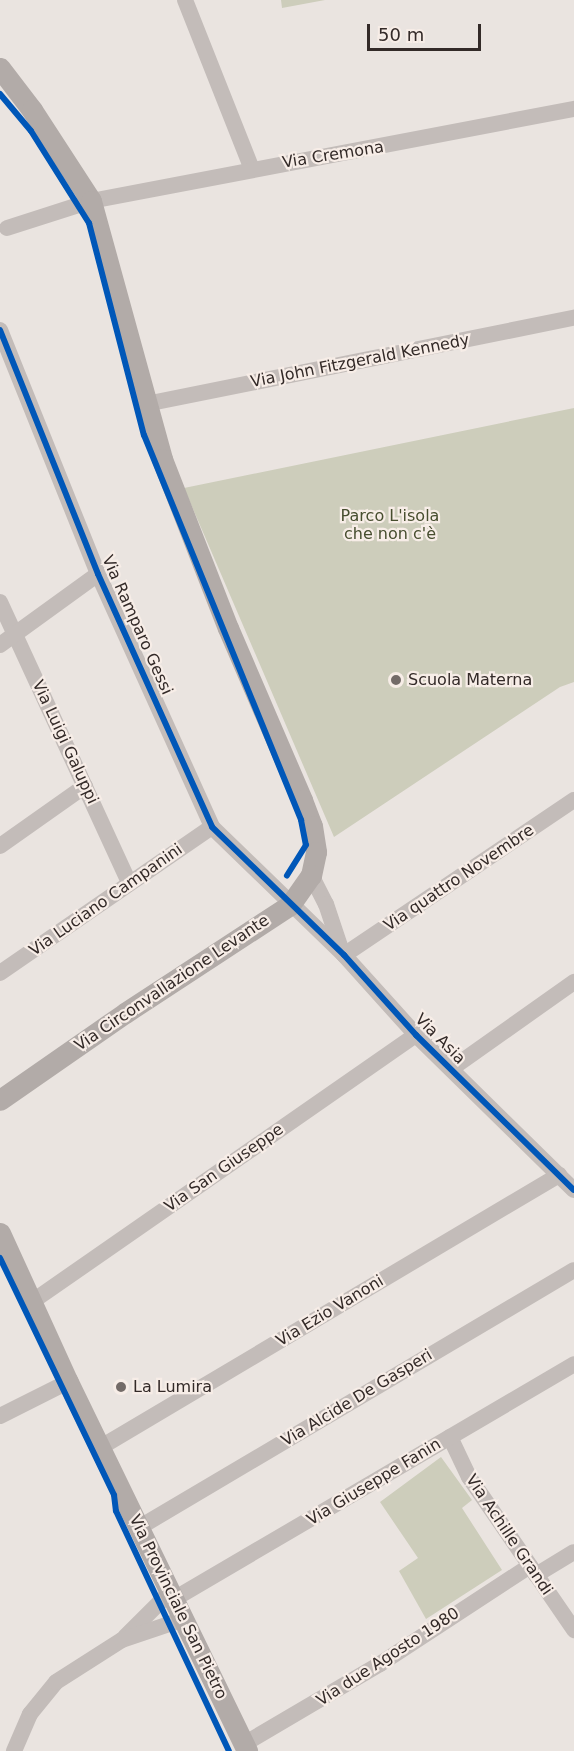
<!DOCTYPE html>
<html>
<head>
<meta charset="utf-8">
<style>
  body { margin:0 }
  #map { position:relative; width:574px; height:1751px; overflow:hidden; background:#eae4e0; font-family:"DejaVu Sans",sans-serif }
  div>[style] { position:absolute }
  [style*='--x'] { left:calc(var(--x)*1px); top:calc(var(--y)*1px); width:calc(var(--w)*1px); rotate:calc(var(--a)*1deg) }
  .green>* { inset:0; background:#cdcdbb }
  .minor>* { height:16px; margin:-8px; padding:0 8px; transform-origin:8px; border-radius:8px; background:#c3bcb9 }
  .major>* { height:21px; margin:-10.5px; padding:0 10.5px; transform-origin:10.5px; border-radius:10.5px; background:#b2aba8 }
  .cycleway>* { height:6px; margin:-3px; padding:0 3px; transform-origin:3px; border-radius:3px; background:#0057b8 }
  .dots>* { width:16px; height:16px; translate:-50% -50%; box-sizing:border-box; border:3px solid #f7ede7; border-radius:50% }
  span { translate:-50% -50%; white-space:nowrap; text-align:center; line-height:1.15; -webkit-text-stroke:4.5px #f7ede7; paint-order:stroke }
  .street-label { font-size:16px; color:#332a28 }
  .park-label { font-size:16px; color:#474e2f }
  .poi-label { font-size:16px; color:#332a28 }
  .left { translate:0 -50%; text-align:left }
  .scale { position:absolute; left:367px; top:24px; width:114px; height:27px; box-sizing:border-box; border:3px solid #332a28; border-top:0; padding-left:8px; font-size:18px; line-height:21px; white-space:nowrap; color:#332a28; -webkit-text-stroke:4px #f7ede7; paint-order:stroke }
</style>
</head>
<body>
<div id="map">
  <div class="green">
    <div style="clip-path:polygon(281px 0,325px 0,282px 8px)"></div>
    <div style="clip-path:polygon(574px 408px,574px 682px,560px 687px,334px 837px,184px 488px)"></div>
    <div style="clip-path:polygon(441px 1457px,472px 1500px,462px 1508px,502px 1570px,426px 1619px,399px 1571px,418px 1558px,380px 1502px)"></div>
  </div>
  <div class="minor">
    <div style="--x:185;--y:0;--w:182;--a:68.4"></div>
    <div style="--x:7;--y:228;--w:88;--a:-17.8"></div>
    <div style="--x:91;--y:201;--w:492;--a:-10.8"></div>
    <div style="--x:0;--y:330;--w:263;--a:68.1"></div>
    <div style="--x:98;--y:574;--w:277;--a:65.7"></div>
    <div style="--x:212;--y:827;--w:184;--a:44.1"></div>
    <div style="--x:344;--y:955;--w:108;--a:48"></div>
    <div style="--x:416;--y:1035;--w:221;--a:44.5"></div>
    <div style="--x:146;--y:404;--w:437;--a:-11.4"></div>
    <div style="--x:0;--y:602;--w:309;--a:65.3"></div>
    <div style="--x:0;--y:645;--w:121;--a:-35.9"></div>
    <div style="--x:0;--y:846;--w:104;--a:-35.2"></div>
    <div style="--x:311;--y:875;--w:33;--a:63"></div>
    <div style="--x:326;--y:904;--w:51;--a:71.6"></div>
    <div style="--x:344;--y:955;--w:277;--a:-34"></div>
    <div style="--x:0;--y:973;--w:257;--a:-34.6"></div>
    <div style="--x:451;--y:1069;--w:151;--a:-35.3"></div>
    <div style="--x:33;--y:1301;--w:466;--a:-34.8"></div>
    <div style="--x:0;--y:1416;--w:76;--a:-26.6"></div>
    <div style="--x:450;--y:1437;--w:44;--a:64.6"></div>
    <div style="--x:469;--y:1477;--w:186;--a:55.5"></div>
    <div style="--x:101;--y:1447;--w:533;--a:-30.71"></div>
    <div style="--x:140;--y:1527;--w:504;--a:-30.63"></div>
    <div style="--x:536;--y:1575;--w:44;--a:-31.2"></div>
    <div style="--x:174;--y:1599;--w:464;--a:-30.4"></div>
    <div style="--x:125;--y:1637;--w:65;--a:-45"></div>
    <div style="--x:244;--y:1744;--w:158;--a:-30.5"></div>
    <div style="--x:380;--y:1664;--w:179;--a:-33.2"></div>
    <div style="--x:14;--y:1751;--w:40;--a:-66.6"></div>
    <div style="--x:30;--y:1714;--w:41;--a:-50.9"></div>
    <div style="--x:56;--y:1682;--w:78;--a:-32.5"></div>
    <div style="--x:122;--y:1640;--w:65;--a:-18.7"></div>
  </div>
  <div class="major">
    <div style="--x:0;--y:68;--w:53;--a:52.7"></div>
    <div style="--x:32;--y:110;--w:108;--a:57"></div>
    <div style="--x:91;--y:201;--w:268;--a:74.6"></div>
    <div style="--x:162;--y:459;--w:181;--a:68.7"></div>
    <div style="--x:228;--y:628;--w:187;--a:66.7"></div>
    <div style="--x:302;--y:800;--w:28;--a:69"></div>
    <div style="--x:312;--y:826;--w:26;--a:81"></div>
    <div style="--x:316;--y:852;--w:24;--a:102"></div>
    <div style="--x:311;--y:875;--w:37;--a:125"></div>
    <div style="--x:290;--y:905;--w:197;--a:146.8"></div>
    <div style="--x:125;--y:1013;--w:152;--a:145.2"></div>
    <div style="--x:0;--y:1233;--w:164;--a:65.5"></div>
    <div style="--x:68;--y:1382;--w:410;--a:64.1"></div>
  </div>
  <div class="cycleway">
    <div style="--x:0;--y:94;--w:48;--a:50"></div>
    <div style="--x:31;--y:131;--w:109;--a:57.8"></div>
    <div style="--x:89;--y:223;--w:219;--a:75.5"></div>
    <div style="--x:144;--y:435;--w:416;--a:67.8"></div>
    <div style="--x:301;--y:820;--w:25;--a:79"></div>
    <div style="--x:306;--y:845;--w:36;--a:122"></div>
    <div style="--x:0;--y:330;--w:263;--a:68.1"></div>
    <div style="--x:98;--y:574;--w:277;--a:65.7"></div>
    <div style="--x:212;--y:827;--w:184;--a:44.1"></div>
    <div style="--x:344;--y:955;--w:108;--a:48"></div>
    <div style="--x:416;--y:1035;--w:221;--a:44.5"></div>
    <div style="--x:0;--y:1258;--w:263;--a:64.3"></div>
    <div style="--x:114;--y:1495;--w:16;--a:83"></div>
    <div style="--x:116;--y:1511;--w:265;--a:64.8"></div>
  </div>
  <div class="dots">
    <div style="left:396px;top:680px;background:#736b68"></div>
    <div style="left:121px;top:1387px;background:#736b68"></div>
  </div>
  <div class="street-label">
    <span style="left:333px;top:155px;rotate:-9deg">Via Cremona</span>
    <span style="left:360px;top:361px;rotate:-11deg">Via John Fitzgerald Kennedy</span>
    <span style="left:137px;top:625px;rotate:66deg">Via Ramparo Gessi</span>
    <span style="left:65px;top:742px;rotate:65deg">Via Luigi Galuppi</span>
    <span style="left:459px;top:878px;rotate:-34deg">Via quattro Novembre</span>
    <span style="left:106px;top:900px;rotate:-35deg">Via Luciano Campanini</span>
    <span style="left:172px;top:983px;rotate:-34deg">Via Circonvallazione Levante</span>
    <span style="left:440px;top:1039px;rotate:45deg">Via Asia</span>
    <span style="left:224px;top:1168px;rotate:-35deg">Via San Giuseppe</span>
    <span style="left:330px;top:1311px;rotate:-31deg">Via Ezio Vanoni</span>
    <span style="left:357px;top:1398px;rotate:-31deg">Via Alcide De Gasperi</span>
    <span style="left:374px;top:1482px;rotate:-31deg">Via Giuseppe Fanin</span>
    <span style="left:509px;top:1535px;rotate:56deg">Via Achille Grandi</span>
    <span style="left:178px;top:1607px;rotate:64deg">Via Provinciale San Pietro</span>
    <span style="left:388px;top:1657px;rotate:-33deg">Via due Agosto 1980</span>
  </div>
  <div class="park-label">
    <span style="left:390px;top:525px">Parco L'isola<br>che non c'è</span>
  </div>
  <div class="poi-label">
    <span class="left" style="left:408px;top:680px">Scuola Materna</span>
    <span class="left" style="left:133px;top:1387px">La Lumira</span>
  </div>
  <div class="scale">50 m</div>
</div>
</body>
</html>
